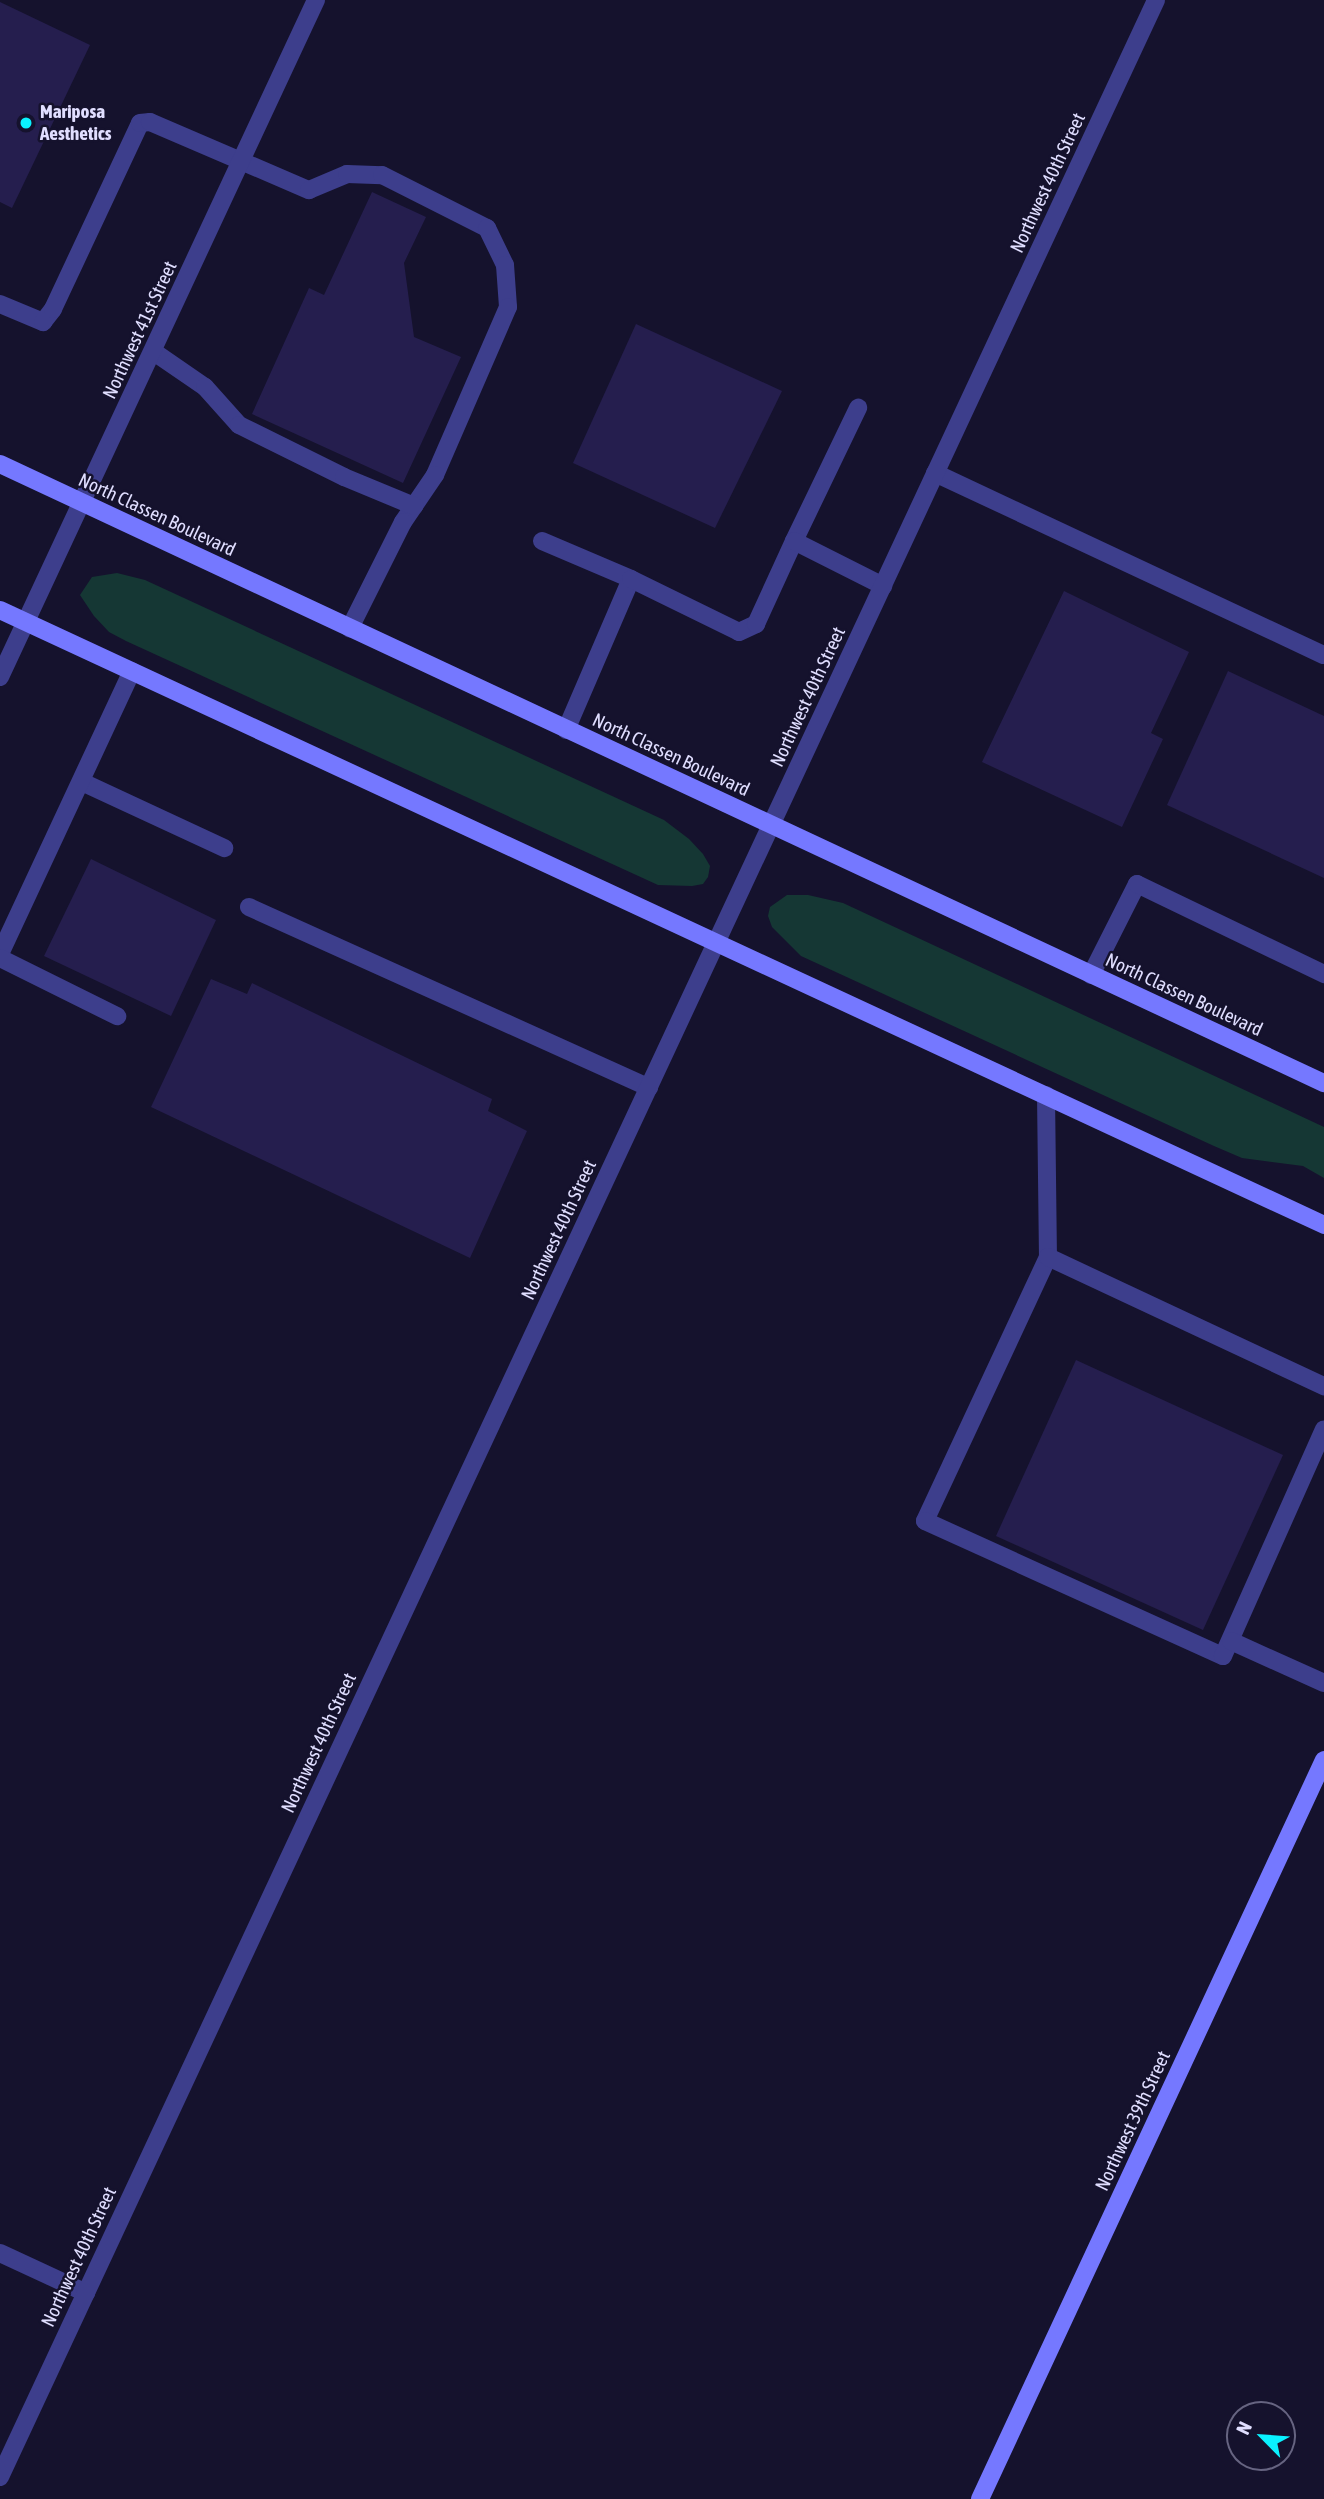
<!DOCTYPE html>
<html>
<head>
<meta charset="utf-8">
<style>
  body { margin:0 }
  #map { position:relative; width:1324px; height:2499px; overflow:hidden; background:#15122d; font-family:"Asap Condensed",sans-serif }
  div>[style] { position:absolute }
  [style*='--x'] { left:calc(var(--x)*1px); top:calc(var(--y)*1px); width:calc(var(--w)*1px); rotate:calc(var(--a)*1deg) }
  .green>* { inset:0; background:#153734 }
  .building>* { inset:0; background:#251e4e }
  .service>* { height:18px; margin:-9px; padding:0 9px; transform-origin:9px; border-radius:9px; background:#3d3e8c }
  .minor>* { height:18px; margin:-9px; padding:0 9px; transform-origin:9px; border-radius:9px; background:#3d3e8c }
  .secondary>* { height:18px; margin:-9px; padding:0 9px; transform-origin:9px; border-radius:9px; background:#7578ff }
  .dots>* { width:19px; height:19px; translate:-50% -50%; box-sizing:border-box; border:4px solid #15122d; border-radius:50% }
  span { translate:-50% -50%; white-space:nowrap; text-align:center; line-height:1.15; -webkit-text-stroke:5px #15122d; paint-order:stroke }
  .poi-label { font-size:19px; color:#e0deff; font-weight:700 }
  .left { translate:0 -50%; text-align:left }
  .street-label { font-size:19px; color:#e0deff }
  .north { position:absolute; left:1226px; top:2401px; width:70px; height:70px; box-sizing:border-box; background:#15122d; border:2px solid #666481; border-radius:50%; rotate:295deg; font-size:19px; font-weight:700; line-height:28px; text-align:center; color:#e0deff }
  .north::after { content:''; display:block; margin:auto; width:24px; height:32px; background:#0af2ff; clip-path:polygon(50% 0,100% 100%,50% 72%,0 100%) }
</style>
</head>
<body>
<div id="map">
  <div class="green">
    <div style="clip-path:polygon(117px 573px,145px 580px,664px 820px,689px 839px,703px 854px,710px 866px,708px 877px,703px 884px,692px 886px,658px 885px,126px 641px,109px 632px,94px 616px,80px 595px,92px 577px)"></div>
    <div style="clip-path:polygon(787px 895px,808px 895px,843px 903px,1324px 1127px,1324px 1178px,1303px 1166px,1242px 1158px,1214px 1146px,801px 956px,772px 927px,768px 916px,770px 907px)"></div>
  </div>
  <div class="building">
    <div style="clip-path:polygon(0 2px,90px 45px,12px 208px,0 202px)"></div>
    <div style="clip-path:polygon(372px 192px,426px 217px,404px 263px,414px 337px,461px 357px,403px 483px,252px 414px,309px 288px,324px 295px)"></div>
    <div style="clip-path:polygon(636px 324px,782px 391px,715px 528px,573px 463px)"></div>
    <div style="clip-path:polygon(1064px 591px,1189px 652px,1151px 733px,1163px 739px,1122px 827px,982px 762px)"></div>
    <div style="clip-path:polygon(1228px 671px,1324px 716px,1324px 878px,1167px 805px)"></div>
    <div style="clip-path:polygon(91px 859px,216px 920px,171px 1016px,44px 956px)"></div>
    <div style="clip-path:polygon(211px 979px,247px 994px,252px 983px,492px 1099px,488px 1111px,527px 1131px,470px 1258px,151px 1107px)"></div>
    <div style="clip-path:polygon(1076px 1360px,1283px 1455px,1203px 1630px,996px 1536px)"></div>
  </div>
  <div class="service">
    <div style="--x:0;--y:304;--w:47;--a:22.7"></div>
    <div style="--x:43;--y:322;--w:16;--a:-52"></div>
    <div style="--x:53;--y:309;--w:205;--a:-64.9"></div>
    <div style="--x:140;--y:123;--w:10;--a:-6"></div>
    <div style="--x:150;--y:122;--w:173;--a:23.2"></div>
    <div style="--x:309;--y:190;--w:41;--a:-22.8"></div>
    <div style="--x:347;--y:174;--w:35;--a:2"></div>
    <div style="--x:382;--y:175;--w:118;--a:26.8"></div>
    <div style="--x:487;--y:228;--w:41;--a:64.1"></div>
    <div style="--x:505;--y:265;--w:42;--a:85.9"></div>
    <div style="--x:508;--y:307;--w:183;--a:113.5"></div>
    <div style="--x:435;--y:475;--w:57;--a:124.2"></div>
    <div style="--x:403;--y:522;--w:119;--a:116.6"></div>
    <div style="--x:154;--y:352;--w:62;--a:34.5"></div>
    <div style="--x:205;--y:387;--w:51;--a:48.2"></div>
    <div style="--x:239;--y:425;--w:117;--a:26.3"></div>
    <div style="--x:344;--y:477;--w:76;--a:22.5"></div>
    <div style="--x:935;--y:473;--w:429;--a:25.1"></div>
    <div style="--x:542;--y:541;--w:97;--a:23.1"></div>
    <div style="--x:794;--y:541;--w:148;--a:-64.3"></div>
    <div style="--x:566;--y:730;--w:164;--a:-66.7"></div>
    <div style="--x:631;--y:579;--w:120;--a:26.1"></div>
    <div style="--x:739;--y:632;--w:19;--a:-25"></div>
    <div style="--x:756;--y:624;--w:91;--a:-65.4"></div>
    <div style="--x:794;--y:541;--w:100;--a:26.8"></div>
    <div style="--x:82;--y:782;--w:157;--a:24.9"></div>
    <div style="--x:249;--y:907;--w:439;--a:24.3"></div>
    <div style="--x:0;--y:954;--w:312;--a:-65"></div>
    <div style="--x:0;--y:958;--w:131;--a:26.4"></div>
    <div style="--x:1091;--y:975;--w:102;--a:-63.2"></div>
    <div style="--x:1137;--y:884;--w:208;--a:25.7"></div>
    <div style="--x:1046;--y:1095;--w:162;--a:89.3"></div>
    <div style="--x:1048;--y:1257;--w:291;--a:115"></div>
    <div style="--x:925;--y:1521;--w:327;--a:24.4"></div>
    <div style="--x:1223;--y:1656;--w:248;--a:-66"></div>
    <div style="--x:1048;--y:1257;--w:305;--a:25.1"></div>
    <div style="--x:1231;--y:1641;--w:102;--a:24.3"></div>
  </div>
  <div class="minor">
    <div style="--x:0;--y:677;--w:747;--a:-64.98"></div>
    <div style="--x:0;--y:2253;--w:95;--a:24.9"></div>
    <div style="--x:0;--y:2477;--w:2733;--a:-64.98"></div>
  </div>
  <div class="secondary">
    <div style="--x:0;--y:464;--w:1462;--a:25.06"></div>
    <div style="--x:0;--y:610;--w:1460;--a:24.91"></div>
    <div style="--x:980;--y:2499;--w:815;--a:-65.04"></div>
  </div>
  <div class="dots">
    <div style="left:26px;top:123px;background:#0af2ff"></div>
  </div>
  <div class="poi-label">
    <span class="left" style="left:40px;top:123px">Mariposa<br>Aesthetics</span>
  </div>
  <div class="street-label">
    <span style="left:1048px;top:183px;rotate:-65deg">Northwest 40th Street</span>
    <span style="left:140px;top:330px;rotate:-65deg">Northwest 41st Street</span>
    <span style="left:157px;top:515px;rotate:25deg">North Classen Boulevard</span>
    <span style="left:808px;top:697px;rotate:-65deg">Northwest 40th Street</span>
    <span style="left:671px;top:755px;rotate:25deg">North Classen Boulevard</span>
    <span style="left:1184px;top:995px;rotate:25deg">North Classen Boulevard</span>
    <span style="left:559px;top:1230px;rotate:-65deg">Northwest 40th Street</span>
    <span style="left:319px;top:1743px;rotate:-65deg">Northwest 40th Street</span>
    <span style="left:1133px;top:2121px;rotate:-65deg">Northwest 39th Street</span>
    <span style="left:79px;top:2257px;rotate:-65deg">Northwest 40th Street</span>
  </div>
  <div class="north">N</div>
</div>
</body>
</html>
